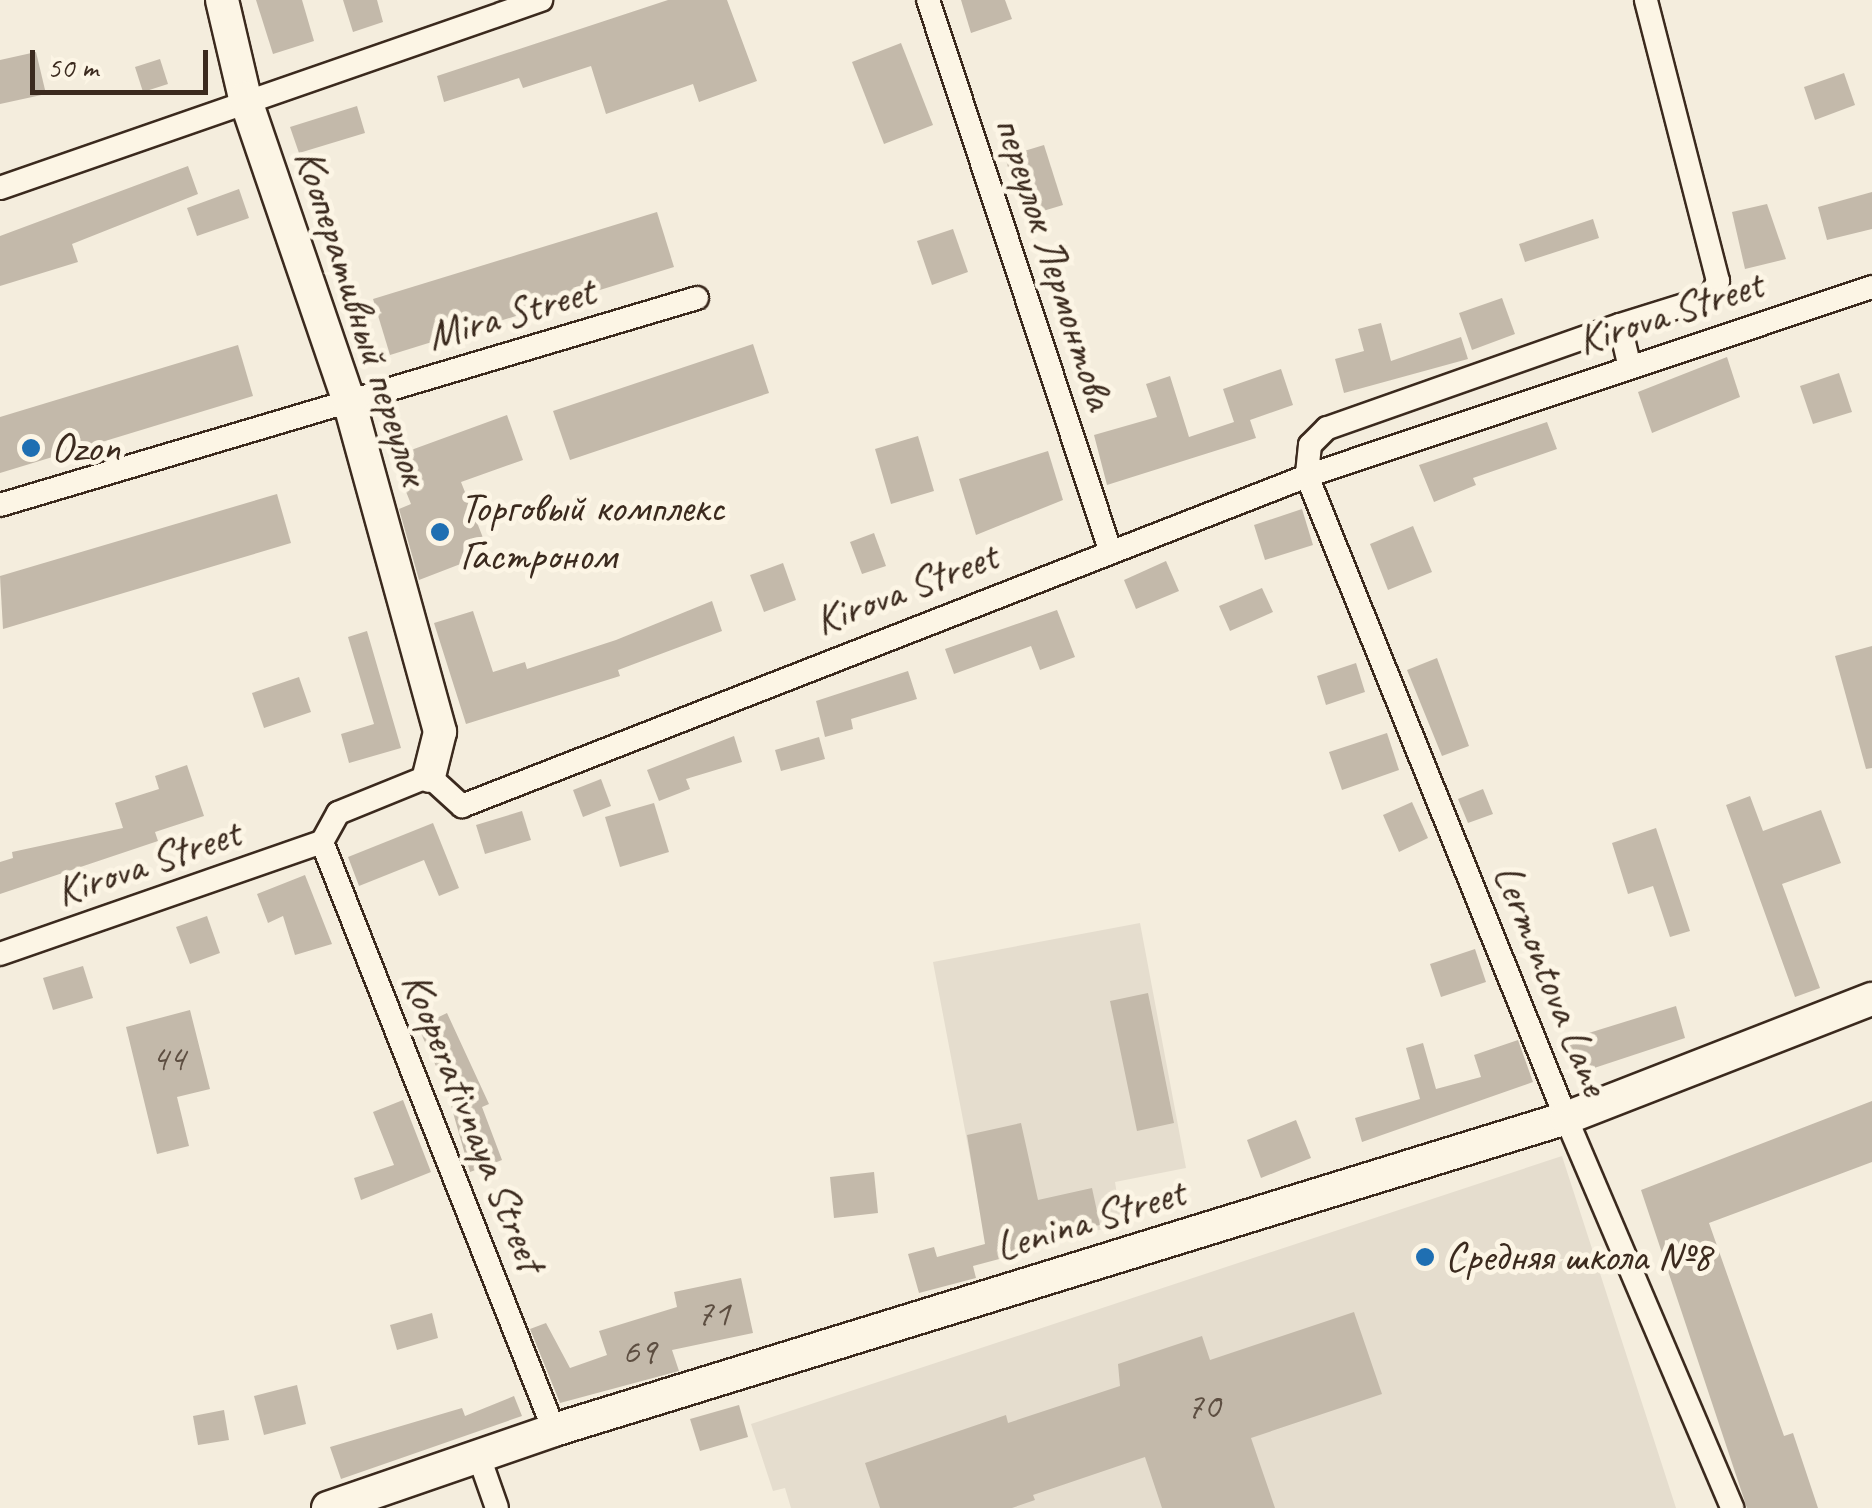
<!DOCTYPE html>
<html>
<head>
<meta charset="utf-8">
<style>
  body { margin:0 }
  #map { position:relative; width:1872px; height:1508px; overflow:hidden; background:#f4eddd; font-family:Caveat,sans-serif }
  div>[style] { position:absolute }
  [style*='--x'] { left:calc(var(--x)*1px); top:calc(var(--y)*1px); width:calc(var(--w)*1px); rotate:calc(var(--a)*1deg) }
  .built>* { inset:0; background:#e5ddce }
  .building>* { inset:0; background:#c3b9aa }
  .roads { filter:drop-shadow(2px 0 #3b2a1e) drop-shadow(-2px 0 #3b2a1e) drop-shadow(0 2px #3b2a1e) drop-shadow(0 -2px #3b2a1e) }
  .street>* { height:22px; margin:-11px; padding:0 11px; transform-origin:11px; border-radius:11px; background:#fcf5e5 }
  .secondary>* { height:32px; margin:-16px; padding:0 16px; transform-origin:16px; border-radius:16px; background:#fcf5e5 }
  .dots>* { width:28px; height:28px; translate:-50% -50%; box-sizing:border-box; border:5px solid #fcf5e5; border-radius:50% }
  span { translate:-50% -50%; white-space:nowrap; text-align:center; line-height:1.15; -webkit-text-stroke:10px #fcf5e5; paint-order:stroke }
  .number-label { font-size:38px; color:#5d4e41 }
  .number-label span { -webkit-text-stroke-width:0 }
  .street-label { font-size:42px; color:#3b2a1e }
  .poi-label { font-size:42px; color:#3b2a1e }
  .left { translate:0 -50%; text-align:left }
  .scale { position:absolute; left:30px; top:50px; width:178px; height:45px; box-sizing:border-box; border:5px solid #3b2a1e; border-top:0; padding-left:12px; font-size:30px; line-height:35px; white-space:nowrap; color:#3b2a1e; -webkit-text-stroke:8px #fcf5e5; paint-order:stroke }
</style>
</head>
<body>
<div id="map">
  <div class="built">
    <div style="clip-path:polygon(1140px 923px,1186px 1168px,1115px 1182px,1122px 1226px,1027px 1243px,1018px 1197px,979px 1204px,933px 962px)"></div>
    <div style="clip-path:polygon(1562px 1156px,1676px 1508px,791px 1508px,785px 1488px,773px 1491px,751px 1424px)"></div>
  </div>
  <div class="building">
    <div style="clip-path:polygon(256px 0,302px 0,314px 41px,273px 54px)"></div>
    <div style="clip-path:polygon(343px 0,377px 0,383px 22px,353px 32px)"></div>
    <div style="clip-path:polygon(668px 0,727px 0,757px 81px,699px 102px,693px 84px,606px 114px,591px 66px,523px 88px,519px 78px,444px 102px,437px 76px)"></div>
    <div style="clip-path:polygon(961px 0,1005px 0,1012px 19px,971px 33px)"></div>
    <div style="clip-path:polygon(901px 43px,933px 125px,884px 144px,852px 62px)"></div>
    <div style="clip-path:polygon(36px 52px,46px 94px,0 104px,0 60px)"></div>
    <div style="clip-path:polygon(160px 59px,168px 84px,143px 92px,135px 67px)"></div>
    <div style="clip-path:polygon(1844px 73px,1855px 105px,1815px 120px,1804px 87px)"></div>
    <div style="clip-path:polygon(357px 106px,365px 133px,299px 153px,290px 127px)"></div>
    <div style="clip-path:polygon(1044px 145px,1063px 205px,1023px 217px,1005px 157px)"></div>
    <div style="clip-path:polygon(188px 166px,198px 194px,72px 244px,78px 262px,0 286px,0 236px)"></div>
    <div style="clip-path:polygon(239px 189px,249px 218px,197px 236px,187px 208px)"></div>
    <div style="clip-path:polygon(1872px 192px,1872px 229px,1827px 240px,1818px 207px)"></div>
    <div style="clip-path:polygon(1767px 204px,1786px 259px,1745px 269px,1732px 212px)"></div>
    <div style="clip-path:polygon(657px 212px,674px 267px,390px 355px,373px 299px)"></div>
    <div style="clip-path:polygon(1593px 219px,1599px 238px,1525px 262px,1519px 244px)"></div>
    <div style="clip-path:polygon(953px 229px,968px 272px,932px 285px,917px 241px)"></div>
    <div style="clip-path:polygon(1502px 298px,1515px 334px,1472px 350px,1459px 313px)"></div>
    <div style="clip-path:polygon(1381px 323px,1391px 361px,1461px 337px,1468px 359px,1344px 393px,1335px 359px,1364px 351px,1358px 329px)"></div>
    <div style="clip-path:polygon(753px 344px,769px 393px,570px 460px,553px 411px)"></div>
    <div style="clip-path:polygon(238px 345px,253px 396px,0 473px,0 417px)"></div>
    <div style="clip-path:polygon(1727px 357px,1740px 397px,1652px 433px,1638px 392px)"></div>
    <div style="clip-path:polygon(1281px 369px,1293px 405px,1250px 420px,1256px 438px,1107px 485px,1094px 435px,1157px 417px,1146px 384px,1170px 376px,1189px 437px,1234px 422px,1223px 389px)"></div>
    <div style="clip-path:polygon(1839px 373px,1852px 412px,1813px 424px,1800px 386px)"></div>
    <div style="clip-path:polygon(507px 415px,523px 460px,461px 482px,489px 553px,419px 580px,399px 509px,411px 504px,392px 457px)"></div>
    <div style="clip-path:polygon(1547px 422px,1557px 449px,1473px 478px,1476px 485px,1434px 502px,1419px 465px)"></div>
    <div style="clip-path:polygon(918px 436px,934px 491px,891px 504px,875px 449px)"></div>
    <div style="clip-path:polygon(1048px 451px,1063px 500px,976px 535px,959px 479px)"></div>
    <div style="clip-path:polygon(277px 494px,291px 543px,3px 629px,0 576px)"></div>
    <div style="clip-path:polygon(1302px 509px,1313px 545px,1265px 560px,1254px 525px)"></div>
    <div style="clip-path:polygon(1413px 526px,1432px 572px,1388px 590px,1370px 544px)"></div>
    <div style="clip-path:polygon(874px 533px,886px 566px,862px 574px,850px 542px)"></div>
    <div style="clip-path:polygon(1166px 561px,1179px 591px,1136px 609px,1124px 580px)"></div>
    <div style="clip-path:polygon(783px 563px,796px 600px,764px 612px,750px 575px)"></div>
    <div style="clip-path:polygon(1262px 588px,1273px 612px,1230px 631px,1219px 606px)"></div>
    <div style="clip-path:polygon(712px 601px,722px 631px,618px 670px,620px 676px,466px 724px,434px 623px,473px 611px,493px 672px,525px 662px,527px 669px,616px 640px)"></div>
    <div style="clip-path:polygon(1057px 610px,1075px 657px,1040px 670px,1031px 646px,954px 674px,945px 649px)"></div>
    <div style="clip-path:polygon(367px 631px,401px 748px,349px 763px,341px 734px,374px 724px,348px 637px)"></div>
    <div style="clip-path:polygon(1872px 646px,1872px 768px,1866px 769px,1835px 656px)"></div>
    <div style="clip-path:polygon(1437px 658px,1469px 746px,1442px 756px,1407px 670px)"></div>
    <div style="clip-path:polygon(1356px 663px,1365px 692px,1326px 705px,1317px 676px)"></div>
    <div style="clip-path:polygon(908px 671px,917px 699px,851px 719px,853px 729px,825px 737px,816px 701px)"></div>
    <div style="clip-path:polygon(299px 677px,311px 712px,264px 728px,252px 693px)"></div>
    <div style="clip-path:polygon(1387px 733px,1399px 770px,1342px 790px,1329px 752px)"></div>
    <div style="clip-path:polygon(734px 736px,742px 762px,686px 779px,690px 789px,659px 801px,647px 770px)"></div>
    <div style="clip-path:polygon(819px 737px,825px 759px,781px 771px,775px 750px)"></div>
    <div style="clip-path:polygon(187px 765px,204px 816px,155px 832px,158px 841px,0 894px,0 862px,13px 858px,12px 852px,123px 828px,115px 803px,159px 789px,155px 776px)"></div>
    <div style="clip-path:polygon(601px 779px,611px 806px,583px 817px,573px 790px)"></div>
    <div style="clip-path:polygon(1483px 789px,1493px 814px,1468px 823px,1458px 799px)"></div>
    <div style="clip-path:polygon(1750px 796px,1763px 831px,1821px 810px,1841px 863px,1782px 884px,1820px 988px,1795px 997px,1726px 805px)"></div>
    <div style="clip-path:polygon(1412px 802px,1428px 838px,1399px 852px,1383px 815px)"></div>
    <div style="clip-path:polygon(654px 803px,669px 852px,620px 867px,605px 817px)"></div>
    <div style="clip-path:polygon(522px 811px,531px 840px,485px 854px,476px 825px)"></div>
    <div style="clip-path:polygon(433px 823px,459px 888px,439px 896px,424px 860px,359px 886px,348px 857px)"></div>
    <div style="clip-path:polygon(1656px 828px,1690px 931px,1670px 937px,1653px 886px,1628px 894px,1612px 843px)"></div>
    <div style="clip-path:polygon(305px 875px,332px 944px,295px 955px,283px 916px,268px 923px,257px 894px)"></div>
    <div style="clip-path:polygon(207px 916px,220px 953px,190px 964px,176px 927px)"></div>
    <div style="clip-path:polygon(1475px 949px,1486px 982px,1441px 997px,1430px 964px)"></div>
    <div style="clip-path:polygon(83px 966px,93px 998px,53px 1010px,43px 978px)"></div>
    <div style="clip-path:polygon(1148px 993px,1174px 1123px,1137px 1131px,1110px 1001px)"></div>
    <div style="clip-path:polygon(1676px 1006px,1685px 1038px,1576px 1074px,1566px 1040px)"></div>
    <div style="clip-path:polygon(190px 1010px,210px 1089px,177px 1097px,189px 1146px,157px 1154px,126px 1027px)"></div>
    <div style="clip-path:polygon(447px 1013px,489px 1104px,482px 1107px,502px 1160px,470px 1172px,446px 1088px,418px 1027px)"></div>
    <div style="clip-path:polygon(1518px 1040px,1533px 1082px,1362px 1142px,1355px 1118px,1420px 1099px,1406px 1048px,1423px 1043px,1436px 1089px,1481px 1077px,1474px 1055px)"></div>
    <div style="clip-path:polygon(403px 1100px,431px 1172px,361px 1200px,354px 1178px,394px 1165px,373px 1112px)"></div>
    <div style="clip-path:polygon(1872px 1101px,1872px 1162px,1709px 1223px,1784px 1436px,1793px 1433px,1818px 1508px,1747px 1508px,1641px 1190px)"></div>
    <div style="clip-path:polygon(1296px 1120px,1311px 1158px,1261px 1178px,1247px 1140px)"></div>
    <div style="clip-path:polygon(1021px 1123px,1038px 1200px,1092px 1188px,1100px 1225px,1016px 1244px,1018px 1254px,973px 1266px,976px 1278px,919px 1293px,908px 1254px,934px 1247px,937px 1257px,985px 1244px,967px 1135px)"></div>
    <div style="clip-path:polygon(874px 1172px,878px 1213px,834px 1218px,830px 1177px)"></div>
    <div style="clip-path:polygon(741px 1278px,753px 1333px,672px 1350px,679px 1371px,560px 1403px,530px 1329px,546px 1323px,570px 1368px,607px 1355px,599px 1331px,677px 1307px,674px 1292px)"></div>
    <div style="clip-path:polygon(1354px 1312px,1382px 1394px,1251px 1438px,1275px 1508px,1162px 1508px,1145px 1457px,1033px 1495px,1035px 1500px,1012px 1508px,880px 1508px,865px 1463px,1006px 1415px,1008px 1423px,1120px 1386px,1118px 1364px,1202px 1336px,1210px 1360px)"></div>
    <div style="clip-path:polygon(432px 1313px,438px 1338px,397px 1350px,390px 1325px)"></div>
    <div style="clip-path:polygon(297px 1385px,306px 1424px,264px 1435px,254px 1396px)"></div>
    <div style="clip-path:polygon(514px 1396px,522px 1416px,341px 1479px,330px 1447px,462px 1408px,465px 1416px)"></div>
    <div style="clip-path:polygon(739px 1405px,748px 1437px,700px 1451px,690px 1419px)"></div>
    <div style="clip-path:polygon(224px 1410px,229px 1440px,198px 1445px,193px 1416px)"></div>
  </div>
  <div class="roads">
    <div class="street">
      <div style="--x:928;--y:0;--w:579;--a:71.69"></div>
      <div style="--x:0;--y:188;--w:573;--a:-19.16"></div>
      <div style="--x:1620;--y:325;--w:311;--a:160.6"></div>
      <div style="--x:1327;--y:428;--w:24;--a:135"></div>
      <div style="--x:1310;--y:445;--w:31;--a:96"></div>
      <div style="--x:1307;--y:476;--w:692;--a:68.03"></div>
      <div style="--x:1566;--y:1118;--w:424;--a:66.9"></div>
      <div style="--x:1629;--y:364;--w:40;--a:-103"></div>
      <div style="--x:1620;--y:325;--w:94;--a:-17.3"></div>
      <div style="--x:1710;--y:297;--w:18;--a:-63"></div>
      <div style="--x:1718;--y:281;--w:290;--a:-104.4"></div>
      <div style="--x:0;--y:505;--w:727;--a:-16.54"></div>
      <div style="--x:322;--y:842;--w:632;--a:68.47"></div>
      <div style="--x:0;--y:954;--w:341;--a:-19.2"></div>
      <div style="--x:322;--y:842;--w:33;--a:-61"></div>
      <div style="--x:338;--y:813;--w:98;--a:-22.1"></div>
      <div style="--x:429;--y:776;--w:45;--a:42.3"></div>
      <div style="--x:462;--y:806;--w:907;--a:-21.33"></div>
      <div style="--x:1307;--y:476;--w:596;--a:-18.5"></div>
      <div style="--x:478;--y:1454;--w:57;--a:70.6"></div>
    </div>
    <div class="secondary">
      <div style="--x:222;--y:0;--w:101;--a:76.8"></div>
      <div style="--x:245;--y:98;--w:320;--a:71.1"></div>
      <div style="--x:349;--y:401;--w:343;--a:74.6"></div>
      <div style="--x:440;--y:732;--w:45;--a:104"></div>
      <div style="--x:328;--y:1508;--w:239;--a:-19"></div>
      <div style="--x:554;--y:1430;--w:1059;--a:-17.13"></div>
      <div style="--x:1566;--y:1118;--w:328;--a:-21.3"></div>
    </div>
  </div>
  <div class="dots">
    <div style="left:31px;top:448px;background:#1f6fb2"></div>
    <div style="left:440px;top:532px;background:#1f6fb2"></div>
    <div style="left:1425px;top:1257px;background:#1f6fb2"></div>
  </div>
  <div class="number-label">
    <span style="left:168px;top:1058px">44</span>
    <span style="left:713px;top:1313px">71</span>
    <span style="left:639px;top:1351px">69</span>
    <span style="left:1203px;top:1406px">70</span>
  </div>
  <div class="street-label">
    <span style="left:1054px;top:263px;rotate:72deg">переулок Лермонтова</span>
    <span style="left:1670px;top:313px;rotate:-18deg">Kirova Street</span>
    <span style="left:511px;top:314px;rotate:-16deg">Mira Street</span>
    <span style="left:361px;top:317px;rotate:72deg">Кооперативный переулок</span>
    <span style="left:906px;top:589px;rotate:-21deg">Kirova Street</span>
    <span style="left:148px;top:863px;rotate:-19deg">Kirova Street</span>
    <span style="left:1551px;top:980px;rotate:68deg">Lermontova Lane</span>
    <span style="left:473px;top:1122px;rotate:68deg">Kooperativnaya Street</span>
    <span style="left:1090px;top:1220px;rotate:-17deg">Lenina Street</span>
  </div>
  <div class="poi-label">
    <span class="left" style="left:51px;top:448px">Ozon</span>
    <span class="left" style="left:460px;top:532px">Торговый комплекс<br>Гастроном</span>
    <span class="left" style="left:1445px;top:1257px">Средняя школа №8</span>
  </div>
  <div class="scale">50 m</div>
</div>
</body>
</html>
